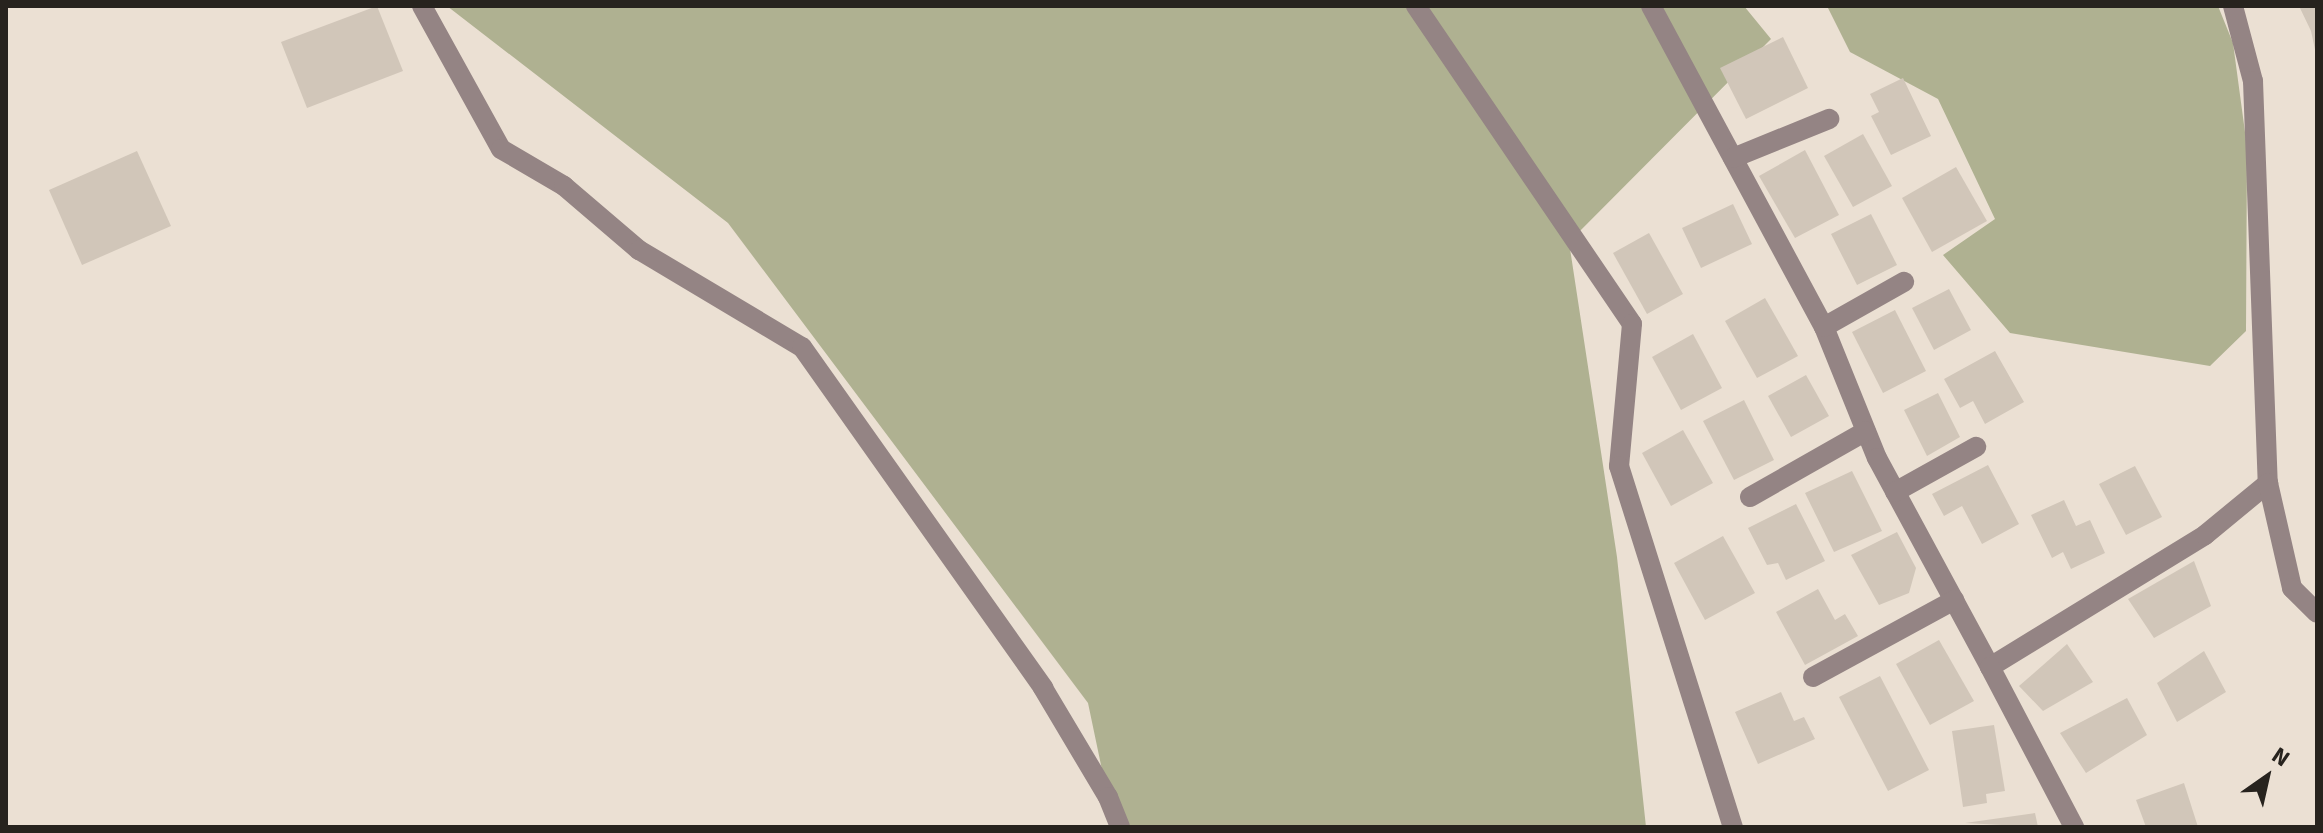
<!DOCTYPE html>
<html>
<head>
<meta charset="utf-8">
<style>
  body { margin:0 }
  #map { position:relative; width:2323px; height:833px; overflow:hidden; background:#ebe0d3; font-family:Signika,sans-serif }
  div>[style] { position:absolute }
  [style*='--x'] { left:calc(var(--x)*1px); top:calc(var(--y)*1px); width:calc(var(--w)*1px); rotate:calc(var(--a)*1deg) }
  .forest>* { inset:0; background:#afb191 }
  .building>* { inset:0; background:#d1c6b9 }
  .minor>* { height:20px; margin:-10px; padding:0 10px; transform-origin:10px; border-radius:10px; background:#948484 }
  span { translate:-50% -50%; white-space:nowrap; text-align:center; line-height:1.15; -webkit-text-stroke:8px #ebe0d3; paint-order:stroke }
  .frame { position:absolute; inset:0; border:8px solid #27231e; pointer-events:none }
  .north { position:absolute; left:2227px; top:737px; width:80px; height:80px; -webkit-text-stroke:6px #ebe0d3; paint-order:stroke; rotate:34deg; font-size:22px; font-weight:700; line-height:32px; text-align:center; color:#27231e }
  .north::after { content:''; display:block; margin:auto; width:28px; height:36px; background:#27231e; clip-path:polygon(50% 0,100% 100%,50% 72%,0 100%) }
</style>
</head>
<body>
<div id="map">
  <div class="forest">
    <div style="clip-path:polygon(447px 6px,1744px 6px,1771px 39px,1569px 242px,1617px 557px,1646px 827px,1114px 827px,1088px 703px,728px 223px)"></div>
    <div style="clip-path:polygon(1827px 6px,2218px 6px,2233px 43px,2247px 147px,2246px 331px,2210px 366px,2010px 333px,1943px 255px,1995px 219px,1938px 99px,1850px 52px)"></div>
  </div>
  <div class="building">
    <div style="clip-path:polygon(377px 6px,403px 71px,307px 108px,281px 42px)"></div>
    <div style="clip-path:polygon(2299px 6px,2317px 6px,2317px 59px,2311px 31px)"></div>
    <div style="clip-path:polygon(1783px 37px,1808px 88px,1746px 119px,1720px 68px)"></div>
    <div style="clip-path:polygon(1903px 78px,1931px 136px,1891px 155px,1871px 116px,1879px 112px,1870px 94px)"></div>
    <div style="clip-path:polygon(1863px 134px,1892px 186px,1853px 207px,1824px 156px)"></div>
    <div style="clip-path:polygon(1805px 150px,1839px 215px,1795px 238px,1759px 176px)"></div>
    <div style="clip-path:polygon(137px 151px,171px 226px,82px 265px,49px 190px)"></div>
    <div style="clip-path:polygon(1956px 167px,1987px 221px,1932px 252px,1902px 198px)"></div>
    <div style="clip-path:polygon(1733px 204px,1752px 244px,1701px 268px,1682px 228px)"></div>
    <div style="clip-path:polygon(1871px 214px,1897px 265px,1857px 285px,1831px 234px)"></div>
    <div style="clip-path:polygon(1649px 233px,1683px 294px,1647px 314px,1613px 253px)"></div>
    <div style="clip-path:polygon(1949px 289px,1971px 330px,1934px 350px,1912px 308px)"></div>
    <div style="clip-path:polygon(1765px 298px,1798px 356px,1757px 378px,1725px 321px)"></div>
    <div style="clip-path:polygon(1895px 310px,1926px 371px,1883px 393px,1852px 332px)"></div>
    <div style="clip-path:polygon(1693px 334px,1722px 388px,1681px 410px,1652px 357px)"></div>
    <div style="clip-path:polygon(1995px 351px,2024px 402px,1985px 424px,1973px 401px,1960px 408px,1944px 379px)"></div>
    <div style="clip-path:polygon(1806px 375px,1829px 416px,1791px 437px,1768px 396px)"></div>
    <div style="clip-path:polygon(1938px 393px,1960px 437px,1927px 456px,1904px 410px)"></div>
    <div style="clip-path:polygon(1744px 400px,1774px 460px,1734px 480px,1703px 421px)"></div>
    <div style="clip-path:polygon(1683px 430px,1713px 483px,1671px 506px,1642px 453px)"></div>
    <div style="clip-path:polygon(1988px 465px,2019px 524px,1982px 544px,1962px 506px,1944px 516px,1932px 494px)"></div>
    <div style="clip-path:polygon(2135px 466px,2162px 517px,2126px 535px,2099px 484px)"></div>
    <div style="clip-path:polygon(1852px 471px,1882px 531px,1834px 552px,1805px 493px)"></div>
    <div style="clip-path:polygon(2064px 500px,2076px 526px,2090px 520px,2105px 553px,2071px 569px,2063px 552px,2052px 558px,2031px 515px)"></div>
    <div style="clip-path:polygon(1796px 504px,1825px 561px,1786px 580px,1778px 563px,1767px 565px,1748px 528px)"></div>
    <div style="clip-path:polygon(1897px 532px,1916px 568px,1909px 593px,1879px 605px,1851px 555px)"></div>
    <div style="clip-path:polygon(1723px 536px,1755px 593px,1705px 620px,1674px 563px)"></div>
    <div style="clip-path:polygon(2194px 561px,2211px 606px,2154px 638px,2128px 599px)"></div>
    <div style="clip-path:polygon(1818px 589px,1835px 620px,1845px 614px,1858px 636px,1805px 665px,1776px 612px)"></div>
    <div style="clip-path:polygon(1939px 640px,1974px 701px,1930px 725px,1896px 664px)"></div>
    <div style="clip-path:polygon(2067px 644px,2093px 682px,2043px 711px,2019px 686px)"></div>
    <div style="clip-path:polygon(2204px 651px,2226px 692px,2177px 722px,2157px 683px)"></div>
    <div style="clip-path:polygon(1880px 676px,1929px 770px,1888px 791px,1839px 697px)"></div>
    <div style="clip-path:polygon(1781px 692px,1794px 721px,1804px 717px,1815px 739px,1758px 764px,1735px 712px)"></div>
    <div style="clip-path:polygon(2127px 698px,2147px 735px,2086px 773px,2060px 733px)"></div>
    <div style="clip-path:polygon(1994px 725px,2005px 791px,1986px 794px,1987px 803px,1963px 807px,1952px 731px)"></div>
    <div style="clip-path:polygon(2184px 783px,2198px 827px,2146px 827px,2136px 800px)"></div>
    <div style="clip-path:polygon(2035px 813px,2038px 827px,1965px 823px)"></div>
  </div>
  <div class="minor">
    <div style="--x:422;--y:6;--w:163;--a:61.1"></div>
    <div style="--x:501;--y:149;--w:73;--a:30.4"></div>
    <div style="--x:564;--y:186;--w:99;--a:40.5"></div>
    <div style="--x:639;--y:250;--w:190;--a:30.8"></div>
    <div style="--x:802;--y:347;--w:418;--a:54.7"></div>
    <div style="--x:1043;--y:688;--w:127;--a:59.2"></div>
    <div style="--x:1108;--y:797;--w:32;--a:68"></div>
    <div style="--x:1416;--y:6;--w:384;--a:55.8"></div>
    <div style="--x:1632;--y:324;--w:143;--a:95.2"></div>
    <div style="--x:1619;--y:466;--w:379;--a:72.5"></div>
    <div style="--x:1651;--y:6;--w:365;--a:61.7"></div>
    <div style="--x:1824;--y:327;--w:141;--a:68"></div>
    <div style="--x:1877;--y:458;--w:238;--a:61.6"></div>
    <div style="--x:1990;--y:667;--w:252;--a:-31.5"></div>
    <div style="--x:2205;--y:535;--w:82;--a:-39.5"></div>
    <div style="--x:2233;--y:6;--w:78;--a:75.1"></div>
    <div style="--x:2253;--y:81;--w:402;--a:87.9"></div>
    <div style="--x:2268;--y:483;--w:108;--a:77.1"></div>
    <div style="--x:2292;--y:588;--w:35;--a:45"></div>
    <div style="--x:1733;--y:158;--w:104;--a:-22.1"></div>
    <div style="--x:1824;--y:327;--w:92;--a:-29.4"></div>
    <div style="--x:1895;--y:492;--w:93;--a:-29.1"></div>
    <div style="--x:1750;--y:497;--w:133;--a:-29.6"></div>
    <div style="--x:1990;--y:667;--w:181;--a:62.3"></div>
    <div style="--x:1813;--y:677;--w:161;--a:-28.6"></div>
  </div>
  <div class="frame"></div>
  <div class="north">N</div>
</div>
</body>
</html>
